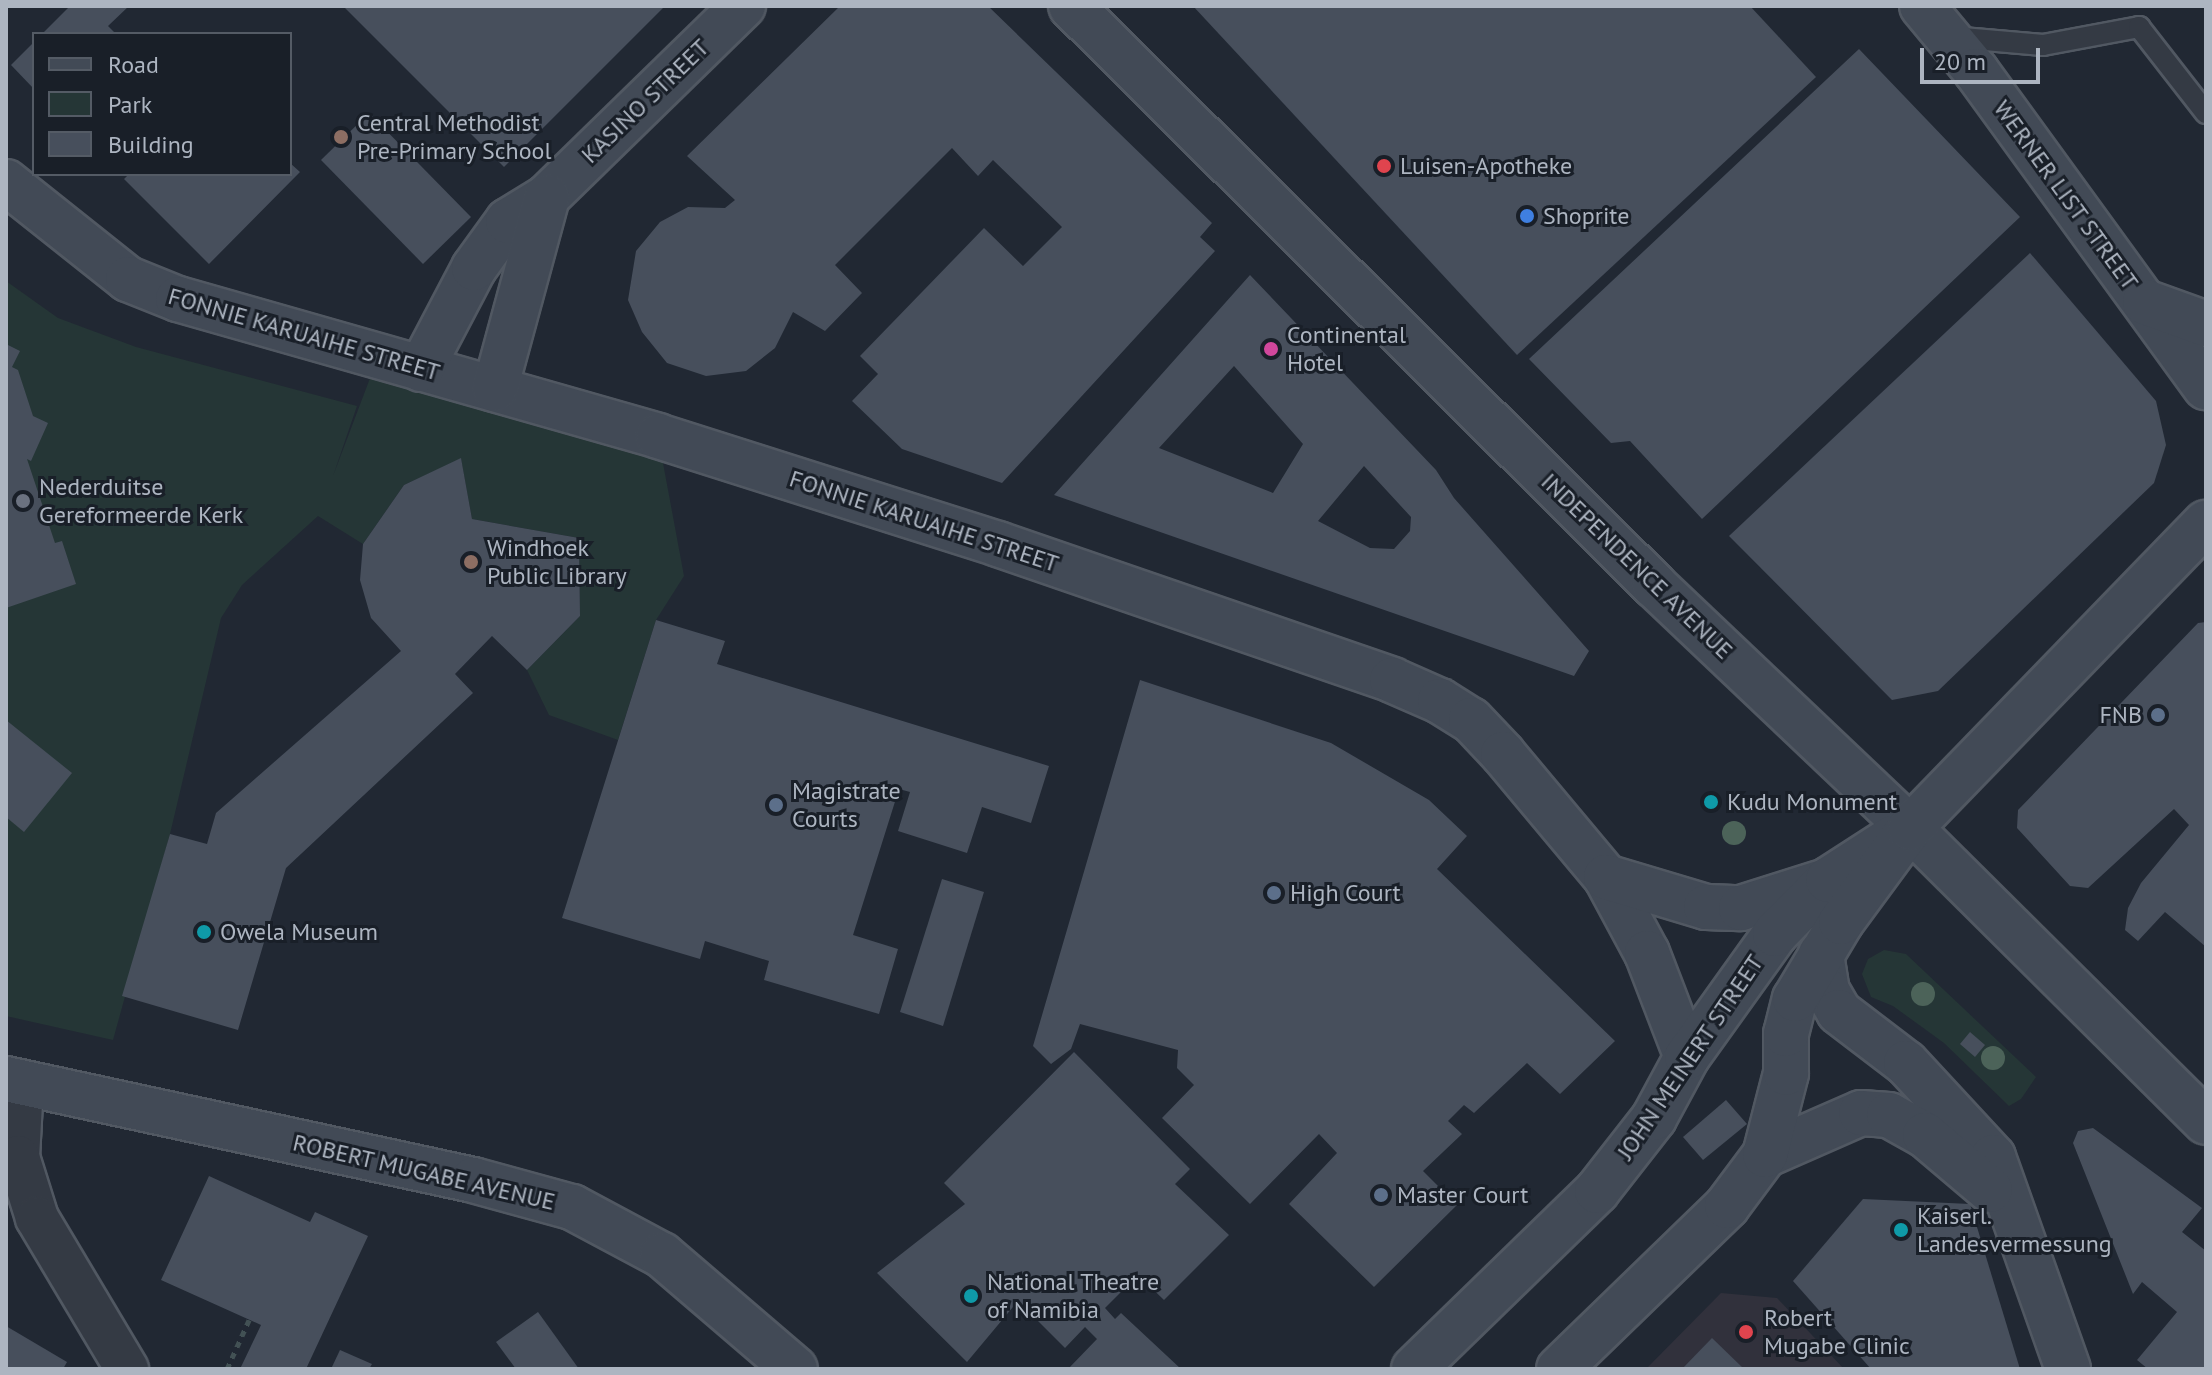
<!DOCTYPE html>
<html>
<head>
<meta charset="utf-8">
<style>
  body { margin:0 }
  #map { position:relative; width:2212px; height:1375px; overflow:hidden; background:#212833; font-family:"PT Sans",sans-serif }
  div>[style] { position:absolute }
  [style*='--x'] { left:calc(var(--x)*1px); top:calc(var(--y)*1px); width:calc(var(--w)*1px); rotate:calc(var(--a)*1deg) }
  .medical>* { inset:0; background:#31313c }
  .green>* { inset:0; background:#253636 }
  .building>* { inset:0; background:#474f5c }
  .path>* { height:5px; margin-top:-2.5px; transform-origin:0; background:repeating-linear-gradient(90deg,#425154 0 6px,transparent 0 12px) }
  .roads { filter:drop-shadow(2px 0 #515862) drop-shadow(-2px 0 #515862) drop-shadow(0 2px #515862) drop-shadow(0 -2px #515862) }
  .lane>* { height:20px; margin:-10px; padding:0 10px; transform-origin:10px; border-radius:10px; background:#343a44 }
  .street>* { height:42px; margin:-21px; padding:0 21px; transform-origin:21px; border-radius:21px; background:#343a44 }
  .secondary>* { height:44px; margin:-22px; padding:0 22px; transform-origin:22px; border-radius:22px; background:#424a56 }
  .trees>* { width:24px; height:24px; margin:-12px; border-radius:50%; background:#4c6359 }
  .dots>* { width:22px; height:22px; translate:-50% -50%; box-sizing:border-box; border:4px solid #191f28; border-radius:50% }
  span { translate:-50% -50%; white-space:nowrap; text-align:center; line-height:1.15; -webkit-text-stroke:6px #191f28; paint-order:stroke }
  .street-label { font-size:24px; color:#adb5c1 }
  .poi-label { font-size:24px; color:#adb5c1 }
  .left { translate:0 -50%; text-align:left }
  .right { translate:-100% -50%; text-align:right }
  .frame { position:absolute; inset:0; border:8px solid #adb5c1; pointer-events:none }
  .legend { position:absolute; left:32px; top:32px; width:260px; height:144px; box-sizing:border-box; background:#191f28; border:2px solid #545b65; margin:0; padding:10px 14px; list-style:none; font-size:24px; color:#adb5c1 }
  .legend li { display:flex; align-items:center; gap:16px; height:40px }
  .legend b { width:40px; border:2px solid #545b65 }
  .scale { position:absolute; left:1920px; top:48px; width:120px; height:36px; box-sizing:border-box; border:4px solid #adb5c1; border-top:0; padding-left:10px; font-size:24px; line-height:28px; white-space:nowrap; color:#adb5c1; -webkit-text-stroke:6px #191f28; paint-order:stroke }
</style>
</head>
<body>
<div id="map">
  <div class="medical">
    <div style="clip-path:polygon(1721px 1293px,1777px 1298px,1844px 1369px,1646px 1369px)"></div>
  </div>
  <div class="green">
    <div style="clip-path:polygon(6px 281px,58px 318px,136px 347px,357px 406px,333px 476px,378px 357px,658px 436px,684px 576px,656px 620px,618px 740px,549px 715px,527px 670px,580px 616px,579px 538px,472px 519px,461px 459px,404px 485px,363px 544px,318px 516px,242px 585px,221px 618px,170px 834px,113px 1040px,6px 1016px)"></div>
    <div style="clip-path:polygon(1884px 950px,1906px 954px,2036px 1077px,2021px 1099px,2009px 1106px,1944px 1043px,1893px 1006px,1871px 997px,1862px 974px,1868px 959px)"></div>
  </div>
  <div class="building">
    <div style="clip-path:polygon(70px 6px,129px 6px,108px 26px,116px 34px,42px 34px)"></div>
    <div style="clip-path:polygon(343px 6px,665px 6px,504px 167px)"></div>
    <div style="clip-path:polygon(840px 6px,988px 6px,1212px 223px,1200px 237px,1215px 251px,1002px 483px,902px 449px,852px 401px,878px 374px,860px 356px,984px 228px,1023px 266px,1062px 227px,993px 160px,978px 176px,952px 148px,835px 265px,862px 293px,825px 331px,793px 312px,775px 348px,746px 371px,706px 376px,667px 363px,642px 332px,628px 300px,636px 251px,660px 222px,688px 207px,725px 208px,735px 200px,687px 156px)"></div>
    <div style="clip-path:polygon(1193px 6px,1750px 6px,1816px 77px,1517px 355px)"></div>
    <div style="clip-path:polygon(34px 42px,34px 89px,11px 65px)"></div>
    <div style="clip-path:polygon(1859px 49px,2020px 217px,1702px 519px,1630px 441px,1611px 443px,1529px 359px)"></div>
    <div style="clip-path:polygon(369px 113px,471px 217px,423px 264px,321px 160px)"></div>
    <div style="clip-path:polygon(290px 163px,300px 172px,209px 264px,124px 179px,129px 174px,290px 174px)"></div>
    <div style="clip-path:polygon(2030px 253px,2156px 401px,2166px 445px,2154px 483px,1938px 691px,1892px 700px,1729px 536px)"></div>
    <div style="clip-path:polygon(evenodd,1250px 275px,1436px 470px,1454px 498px,1589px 651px,1574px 676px,1054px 495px,1250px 275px,1234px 366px,1303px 444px,1273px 493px,1159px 448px,1234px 366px,1250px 275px,1364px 466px,1411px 517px,1410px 531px,1394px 549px,1370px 548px,1318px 521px,1364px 466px)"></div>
    <div style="clip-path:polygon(6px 344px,20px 351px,12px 367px,18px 370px,33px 416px,48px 423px,31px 461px,27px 459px,55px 543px,62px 541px,76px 584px,6px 608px)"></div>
    <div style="clip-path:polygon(461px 458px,472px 519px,579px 538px,580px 616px,527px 670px,492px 636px,455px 674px,473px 693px,286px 868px,238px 1030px,122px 996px,170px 834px,207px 844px,216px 813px,401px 651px,371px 618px,360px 580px,363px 544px,404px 485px)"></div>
    <div style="clip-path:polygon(656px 620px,725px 641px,717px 664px,1049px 766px,1031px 823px,982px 807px,967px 853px,898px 831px,910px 792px,899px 789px,853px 935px,898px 949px,879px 1014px,764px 980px,769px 961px,705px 941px,700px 959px,562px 918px)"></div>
    <div style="clip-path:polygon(2206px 622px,2206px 947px,2165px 912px,2138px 941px,2125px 930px,2128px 908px,2141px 883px,2189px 825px,2174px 809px,2088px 888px,2070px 886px,2017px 828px,2018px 810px,2198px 623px)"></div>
    <div style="clip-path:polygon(1140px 680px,1331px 743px,1429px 800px,1467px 836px,1437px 869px,1615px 1041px,1560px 1094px,1527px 1063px,1474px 1113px,1464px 1105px,1448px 1121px,1462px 1134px,1423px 1171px,1457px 1205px,1374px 1287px,1289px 1204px,1337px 1153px,1319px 1134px,1250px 1204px,1162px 1118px,1194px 1085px,1177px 1068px,1178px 1050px,1080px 1024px,1071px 1049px,1051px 1064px,1033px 1046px)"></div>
    <div style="clip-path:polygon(6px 720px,72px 773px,24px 832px,6px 817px)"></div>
    <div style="clip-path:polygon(942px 879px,984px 892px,943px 1026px,900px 1012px)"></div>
    <div style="clip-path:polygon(1970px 1032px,1985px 1045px,1975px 1057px,1960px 1044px)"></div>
    <div style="clip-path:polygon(1074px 1052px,1190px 1169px,1175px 1184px,1229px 1235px,1164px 1300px,1138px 1275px,1105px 1308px,1115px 1319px,1121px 1313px,1181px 1369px,1068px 1369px,1097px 1339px,1085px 1327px,1065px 1348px,1018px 1301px,967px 1362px,877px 1273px,965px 1204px,944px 1183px)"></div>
    <div style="clip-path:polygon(1726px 1100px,1747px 1124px,1703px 1160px,1683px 1137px)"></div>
    <div style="clip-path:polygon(2093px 1128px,2202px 1208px,2182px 1232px,2206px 1251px,2206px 1369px,2148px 1369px,2137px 1360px,2177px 1312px,2142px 1282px,2133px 1294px,2073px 1143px,2078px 1131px)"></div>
    <div style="clip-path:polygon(209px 1176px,310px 1222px,315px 1212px,368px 1236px,306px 1369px,240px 1369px,261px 1325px,161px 1280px)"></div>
    <div style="clip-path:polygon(1863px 1199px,1970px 1204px,2020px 1369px,1871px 1369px,1793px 1281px)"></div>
    <div style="clip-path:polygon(538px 1312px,579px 1369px,516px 1369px,496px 1342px)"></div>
    <div style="clip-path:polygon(6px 1326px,67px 1362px,63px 1369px,6px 1369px)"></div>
    <div style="clip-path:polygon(1712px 1338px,1744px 1369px,1682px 1369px)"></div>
    <div style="clip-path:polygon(340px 1350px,372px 1364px,369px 1369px,331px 1369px)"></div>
  </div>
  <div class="path">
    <div style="--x:227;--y:1369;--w:54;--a:-65.8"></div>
  </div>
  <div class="roads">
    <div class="lane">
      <div style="--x:1951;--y:37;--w:92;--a:5"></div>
      <div style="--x:2043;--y:45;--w:98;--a:-10.6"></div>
      <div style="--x:2139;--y:27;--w:109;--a:52.1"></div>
    </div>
    <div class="street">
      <div style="--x:22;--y:1084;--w:73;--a:93.1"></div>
      <div style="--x:18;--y:1157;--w:64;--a:72.7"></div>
      <div style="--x:37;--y:1218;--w:176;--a:59.2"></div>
    </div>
    <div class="secondary">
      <div style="--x:1071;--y:6;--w:822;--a:44.8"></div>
      <div style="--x:1654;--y:585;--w:353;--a:43.5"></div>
      <div style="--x:1910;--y:828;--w:417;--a:44.8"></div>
      <div style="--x:1922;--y:6;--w:85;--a:50.3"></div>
      <div style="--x:1976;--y:71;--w:391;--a:54"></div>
      <div style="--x:6;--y:182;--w:156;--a:38.5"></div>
      <div style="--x:128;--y:279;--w:54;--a:21.8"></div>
      <div style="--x:178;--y:299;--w:499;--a:15.9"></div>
      <div style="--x:658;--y:436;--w:357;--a:17.6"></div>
      <div style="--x:998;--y:544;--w:417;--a:19"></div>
      <div style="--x:1392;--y:680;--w:52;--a:23.6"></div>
      <div style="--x:1440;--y:701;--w:36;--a:32"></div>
      <div style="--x:1471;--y:720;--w:47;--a:46.7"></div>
      <div style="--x:1503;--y:754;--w:160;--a:50.1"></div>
      <div style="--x:1606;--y:877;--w:86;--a:61.7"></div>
      <div style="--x:1647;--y:953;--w:111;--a:69"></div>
      <div style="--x:2145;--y:302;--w:65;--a:19.8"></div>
      <div style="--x:421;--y:369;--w:114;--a:-62.3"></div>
      <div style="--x:474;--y:268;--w:58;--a:-54.1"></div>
      <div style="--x:508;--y:221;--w:46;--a:-31.6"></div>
      <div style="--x:547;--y:197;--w:274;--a:-44.3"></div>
      <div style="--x:495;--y:389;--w:199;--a:-74.8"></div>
      <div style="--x:1606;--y:877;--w:104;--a:16.7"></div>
      <div style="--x:1706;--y:907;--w:35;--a:2"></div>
      <div style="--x:1741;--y:908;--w:83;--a:-17.6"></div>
      <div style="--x:1821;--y:954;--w:37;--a:81"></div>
      <div style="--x:1827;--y:991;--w:24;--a:60"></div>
      <div style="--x:1839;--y:1012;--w:84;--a:37.3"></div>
      <div style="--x:1906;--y:1063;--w:128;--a:47.2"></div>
      <div style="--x:1993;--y:1157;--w:225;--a:70.5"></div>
      <div style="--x:6;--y:1079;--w:478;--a:12.2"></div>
      <div style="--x:473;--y:1180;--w:103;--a:15.3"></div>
      <div style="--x:572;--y:1207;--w:102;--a:28.1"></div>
      <div style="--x:662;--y:1255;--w:175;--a:40.6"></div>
      <div style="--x:1765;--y:1155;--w:105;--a:-23.6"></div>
      <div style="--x:1861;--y:1113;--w:28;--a:4"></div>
      <div style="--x:1889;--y:1115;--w:41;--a:29.1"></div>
      <div style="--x:1925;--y:1135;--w:85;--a:40.2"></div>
      <div style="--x:1414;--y:1369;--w:255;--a:-44.2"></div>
      <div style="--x:1597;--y:1191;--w:93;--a:-52"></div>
      <div style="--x:1654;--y:1118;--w:69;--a:-61.6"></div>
      <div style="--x:1687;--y:1057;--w:151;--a:-54.4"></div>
      <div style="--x:1775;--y:934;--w:76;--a:-45.5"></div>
      <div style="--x:1828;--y:880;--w:77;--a:-32.9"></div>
      <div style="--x:1559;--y:1369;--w:234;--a:-44.1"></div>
      <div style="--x:1727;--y:1206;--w:64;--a:-53.3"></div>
      <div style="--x:1765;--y:1155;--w:85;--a:-75.6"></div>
      <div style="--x:1786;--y:1073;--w:39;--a:-90"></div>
      <div style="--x:1786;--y:1034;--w:36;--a:-76"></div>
      <div style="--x:1795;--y:999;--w:90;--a:-59.1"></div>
      <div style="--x:1841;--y:922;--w:117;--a:-53.7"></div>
      <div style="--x:1910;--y:828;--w:425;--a:-45.9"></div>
    </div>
  </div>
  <div class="trees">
    <div style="left:1734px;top:833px"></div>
    <div style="left:1923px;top:994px"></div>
    <div style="left:1993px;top:1058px"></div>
  </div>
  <div class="dots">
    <div style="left:341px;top:137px;background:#8d6e63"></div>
    <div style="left:1384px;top:166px;background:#e0444e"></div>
    <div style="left:1527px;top:216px;background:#3f7fe0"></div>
    <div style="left:1271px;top:349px;background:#d1479c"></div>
    <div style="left:23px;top:501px;background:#6b7280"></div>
    <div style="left:471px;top:562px;background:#8d6e63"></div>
    <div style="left:2158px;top:715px;background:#5c6f8a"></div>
    <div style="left:1711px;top:802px;background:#0f9aa8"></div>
    <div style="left:776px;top:805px;background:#5c6f8a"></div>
    <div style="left:1274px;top:893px;background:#5c6f8a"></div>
    <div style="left:204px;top:932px;background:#0f9aa8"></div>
    <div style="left:1381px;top:1195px;background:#5c6f8a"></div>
    <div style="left:1901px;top:1230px;background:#0f9aa8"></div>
    <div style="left:971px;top:1296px;background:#0f9aa8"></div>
    <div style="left:1746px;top:1332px;background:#e0444e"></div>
  </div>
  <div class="street-label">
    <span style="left:645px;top:101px;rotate:-44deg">KASINO STREET</span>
    <span style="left:2066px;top:195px;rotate:54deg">WERNER LIST STREET</span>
    <span style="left:304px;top:334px;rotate:16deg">FONNIE KARUAIHE STREET</span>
    <span style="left:924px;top:521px;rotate:18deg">FONNIE KARUAIHE STREET</span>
    <span style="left:1637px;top:566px;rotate:44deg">INDEPENDENCE AVENUE</span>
    <span style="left:1690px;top:1057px;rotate:-56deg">JOHN MEINERT STREET</span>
    <span style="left:424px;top:1172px;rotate:13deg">ROBERT MUGABE AVENUE</span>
  </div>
  <div class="poi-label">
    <span class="left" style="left:357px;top:137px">Central Methodist<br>Pre-Primary School</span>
    <span class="left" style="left:1400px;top:166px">Luisen-Apotheke</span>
    <span class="left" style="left:1543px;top:216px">Shoprite</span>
    <span class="left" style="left:1287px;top:349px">Continental<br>Hotel</span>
    <span class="left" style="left:39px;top:501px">Nederduitse<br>Gereformeerde Kerk</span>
    <span class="left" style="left:487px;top:562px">Windhoek<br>Public Library</span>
    <span class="right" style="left:2142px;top:715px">FNB</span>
    <span class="left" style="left:792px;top:805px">Magistrate<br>Courts</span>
    <span class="left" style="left:1727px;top:802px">Kudu Monument</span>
    <span class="left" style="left:1290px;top:893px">High Court</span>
    <span class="left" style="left:220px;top:932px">Owela Museum</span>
    <span class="left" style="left:1397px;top:1195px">Master Court</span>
    <span class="left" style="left:1917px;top:1230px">Kaiserl.<br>Landesvermessung</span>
    <span class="left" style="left:987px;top:1296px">National Theatre<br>of Namibia</span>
    <span class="left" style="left:1764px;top:1332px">Robert<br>Mugabe Clinic</span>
  </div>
  <div class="frame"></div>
  <ul class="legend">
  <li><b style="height:10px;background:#424a56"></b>Road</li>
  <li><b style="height:22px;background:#253636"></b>Park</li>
  <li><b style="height:22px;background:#474f5c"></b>Building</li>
  </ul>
  <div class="scale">20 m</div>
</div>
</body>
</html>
